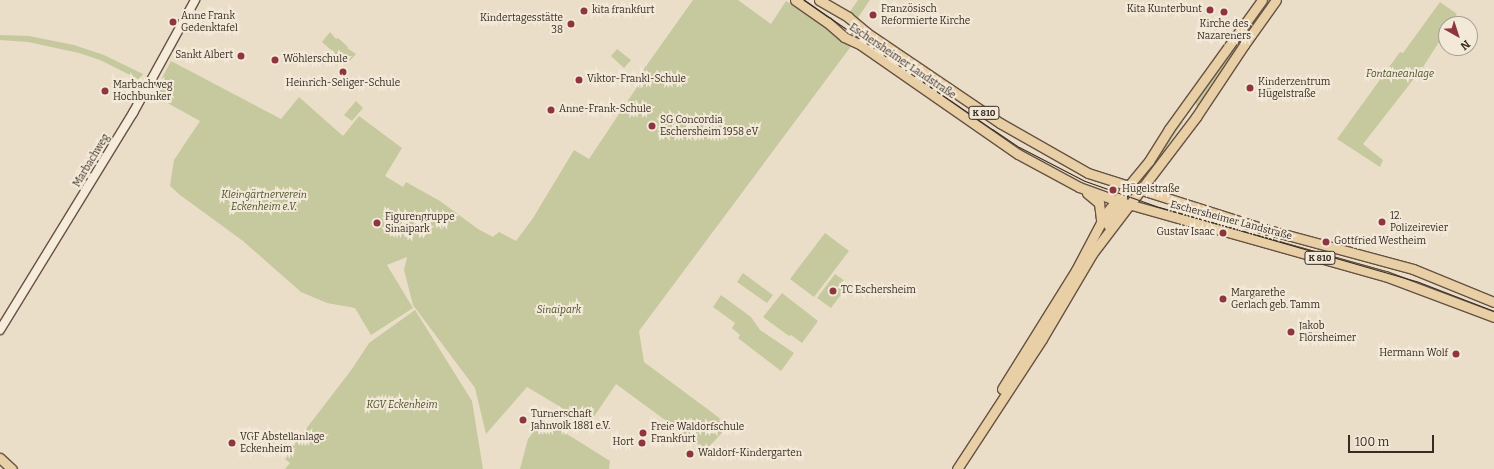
<!DOCTYPE html>
<html>
<head>
<meta charset="utf-8">
<style>
  body { margin:0 }
  #map { position:relative; width:1494px; height:469px; overflow:hidden; background:#ebdec9; font-family:Bitter,serif }
  div>[style] { position:absolute }
  [style*='--x'] { left:calc(var(--x)*1px); top:calc(var(--y)*1px); width:calc(var(--w)*1px); rotate:calc(var(--a)*1deg) }
  .green>* { inset:0; background:#c6c89e }
  .roads { filter:drop-shadow(1px 0 #675243) drop-shadow(-1px 0 #675243) drop-shadow(0 1px #675243) drop-shadow(0 -1px #675243) }
  .secondary>* { height:8px; margin:-4px; padding:0 4px; transform-origin:4px; border-radius:4px; background:#f6ecdc }
  .primary>* { height:9px; margin:-4.5px; padding:0 4.5px; transform-origin:4.5px; border-radius:4.5px; background:#e9cfa6 }
  .tram>* { height:1px; margin:-0.5px; padding:0 0.5px; transform-origin:0.5px; border-radius:0.5px; background:#372b22 }
  .dots>* { width:11px; height:11px; translate:-50% -50%; box-sizing:border-box; border:2px solid #f3e9d8; border-radius:50% }
  span { translate:-50% -50%; white-space:nowrap; text-align:center; line-height:1.15; -webkit-text-stroke:4px #f3e9d8; paint-order:stroke }
  .shield-label span { padding:1px 3px; background:#f3e9d8; border:1px solid; border-radius:3px; -webkit-text-stroke-width:0 }
  .shield-label { font-size:9px; color:#372b22; font-weight:700 }
  .poi-label { font-size:10px; color:#372b22 }
  .left { translate:0 -50%; text-align:left }
  .right { translate:-100% -50%; text-align:right }
  .street-label { font-size:10px; color:#372b22 }
  .park-label { font-size:10px; color:#4b522a; font-style:italic }
  .north { position:absolute; left:1438px; top:16px; width:40px; height:40px; box-sizing:border-box; background:#f3e9d8; border:1px solid #a89d8f; border-radius:50%; rotate:141deg; font-size:11px; font-weight:700; line-height:16px; text-align:center; color:#372b22 }
  .north::after { content:''; display:block; margin:auto; width:14px; height:18px; background:#8f353d; clip-path:polygon(50% 0,100% 100%,50% 72%,0 100%) }
  .scale { position:absolute; left:1348px; top:435px; width:86px; height:18px; box-sizing:border-box; border:2px solid #372b22; border-top:0; padding-left:5px; font-size:12px; line-height:14px; white-space:nowrap; color:#372b22; -webkit-text-stroke:3px #f3e9d8; paint-order:stroke }
</style>
</head>
<body>
<div id="map">
  <div class="green">
    <div style="clip-path:polygon(693px 0,738px 0,771px 24px,786px 1px,852px 45px,639px 331px,644px 362px,729px 425px,706px 450px,616px 384px,589px 424px,527px 387px,486px 434px,475px 388px,413px 305px,404px 270px,407px 257px,387px 265px,413px 308px,371px 335px,355px 308px,327px 303px,301px 292px,243px 241px,180px 195px,170px 186px,174px 160px,200px 121px,153px 95px,171px 61px,281px 119px,299px 97px,343px 136px,359px 116px,402px 148px,385px 176px,403px 187px,406px 182px,440px 201px,478px 229px,493px 237px,499px 232px,516px 241px,533px 218px,574px 150px,589px 159px,639px 84px,644px 69px)"></div>
    <div style="clip-path:polygon(858px 0,870px 0,857px 19px,849px 13px)"></div>
    <div style="clip-path:polygon(1265px 0,1274px 0,1197px 107px,1195px 102px)"></div>
    <div style="clip-path:polygon(1440px 2px,1457px 14px,1451px 24px,1446px 24px,1446px 31px,1423px 67px,1363px 144px,1383px 160px,1380px 167px,1337px 139px,1400px 52px,1403px 53px)"></div>
    <div style="clip-path:polygon(330px 32px,336px 39px,338px 38px,348px 47px,347px 48px,356px 54px,347px 64px,322px 42px)"></div>
    <div style="clip-path:polygon(0 35px,29px 36px,74px 45px,104px 55px,143px 74px,140px 80px,100px 60px,79px 53px,28px 42px,0 40px)"></div>
    <div style="clip-path:polygon(617px 49px,631px 60px,624px 68px,611px 56px)"></div>
    <div style="clip-path:polygon(356px 101px,363px 108px,352px 121px,344px 115px)"></div>
    <div style="clip-path:polygon(1180px 120px,1183px 122px,1143px 182px,1142px 180px)"></div>
    <div style="clip-path:polygon(825px 233px,849px 251px,814px 297px,790px 279px)"></div>
    <div style="clip-path:polygon(743px 273px,773px 295px,767px 303px,737px 282px)"></div>
    <div style="clip-path:polygon(835px 274px,849px 284px,831px 308px,817px 298px)"></div>
    <div style="clip-path:polygon(782px 293px,818px 321px,802px 343px,791px 335px,789px 336px,763px 317px)"></div>
    <div style="clip-path:polygon(721px 295px,751px 317px,760px 330px,794px 353px,781px 371px,738px 338px,740px 335px,732px 328px,735px 323px,713px 307px)"></div>
    <div style="clip-path:polygon(415px 310px,472px 401px,483px 469px,285px 469px,290px 463px,285px 459px,286px 455px,352px 369px,369px 343px)"></div>
    <div style="clip-path:polygon(543px 419px,610px 461px,609px 469px,520px 469px,528px 439px)"></div>
  </div>
  <div class="roads">
    <div class="secondary">
      <div style="--x:0;--y:330;--w:255;--a:-58.5"></div>
      <div style="--x:133;--y:113;--w:129;--a:-61.2"></div>
    </div>
    <div class="primary">
      <div style="--x:795;--y:0;--w:39;--a:35"></div>
      <div style="--x:827;--y:22;--w:23;--a:41"></div>
      <div style="--x:844;--y:37;--w:19;--a:25"></div>
      <div style="--x:861;--y:45;--w:191;--a:34.8"></div>
      <div style="--x:1018;--y:154;--w:69;--a:28.4"></div>
      <div style="--x:1079;--y:187;--w:45;--a:19.7"></div>
      <div style="--x:1121;--y:202;--w:274;--a:15.7"></div>
      <div style="--x:1385;--y:276;--w:116;--a:20.6"></div>
      <div style="--x:819;--y:0;--w:34;--a:30"></div>
      <div style="--x:848;--y:17;--w:25;--a:40"></div>
      <div style="--x:867;--y:33;--w:161;--a:34.1"></div>
      <div style="--x:1000;--y:123;--w:101;--a:29.6"></div>
      <div style="--x:1088;--y:173;--w:186;--a:17.6"></div>
      <div style="--x:1265;--y:229;--w:153;--a:15.1"></div>
      <div style="--x:1413;--y:269;--w:87;--a:22.2"></div>
      <div style="--x:1087;--y:193;--w:16;--a:40"></div>
      <div style="--x:1099;--y:203;--w:17;--a:83"></div>
      <div style="--x:1108;--y:225;--w:31;--a:-63"></div>
      <div style="--x:1002;--y:389;--w:140;--a:-58.1"></div>
      <div style="--x:1076;--y:270;--w:64;--a:-62.2"></div>
      <div style="--x:1106;--y:213;--w:67;--a:-50.4"></div>
      <div style="--x:1149;--y:161;--w:38;--a:-58"></div>
      <div style="--x:1169;--y:129;--w:159;--a:-54.2"></div>
      <div style="--x:0;--y:458;--w:16;--a:43"></div>
      <div style="--x:957;--y:469;--w:155;--a:-56.8"></div>
      <div style="--x:1042;--y:339;--w:99;--a:-59.5"></div>
      <div style="--x:1092;--y:254;--w:172;--a:-52.8"></div>
      <div style="--x:1196;--y:117;--w:87;--a:-56.3"></div>
      <div style="--x:1244;--y:45;--w:55;--a:-54.6"></div>
    </div>
  </div>
  <div class="tram">
    <div style="--x:804;--y:0;--w:228;--a:34.5"></div>
    <div style="--x:992;--y:129;--w:32;--a:34"></div>
    <div style="--x:1019;--y:147;--w:74;--a:27.3"></div>
    <div style="--x:1085;--y:181;--w:78;--a:19.4"></div>
    <div style="--x:1159;--y:207;--w:267;--a:16.1"></div>
    <div style="--x:1416;--y:281;--w:84;--a:21"></div>
  </div>
  <div class="dots">
    <div style="left:1210px;top:10px;background:#8f353d"></div>
    <div style="left:584px;top:11px;background:#8f353d"></div>
    <div style="left:1224px;top:12px;background:#8f353d"></div>
    <div style="left:873px;top:15px;background:#8f353d"></div>
    <div style="left:173px;top:22px;background:#8f353d"></div>
    <div style="left:571px;top:24px;background:#8f353d"></div>
    <div style="left:241px;top:56px;background:#8f353d"></div>
    <div style="left:275px;top:60px;background:#8f353d"></div>
    <div style="left:343px;top:72px;background:#8f353d"></div>
    <div style="left:579px;top:80px;background:#8f353d"></div>
    <div style="left:1250px;top:88px;background:#8f353d"></div>
    <div style="left:105px;top:91px;background:#8f353d"></div>
    <div style="left:551px;top:110px;background:#8f353d"></div>
    <div style="left:652px;top:126px;background:#8f353d"></div>
    <div style="left:1113px;top:190px;background:#8f353d"></div>
    <div style="left:1382px;top:222px;background:#8f353d"></div>
    <div style="left:377px;top:223px;background:#8f353d"></div>
    <div style="left:1223px;top:233px;background:#8f353d"></div>
    <div style="left:1326px;top:242px;background:#8f353d"></div>
    <div style="left:833px;top:291px;background:#8f353d"></div>
    <div style="left:1223px;top:299px;background:#8f353d"></div>
    <div style="left:1291px;top:332px;background:#8f353d"></div>
    <div style="left:1456px;top:354px;background:#8f353d"></div>
    <div style="left:523px;top:420px;background:#8f353d"></div>
    <div style="left:643px;top:433px;background:#8f353d"></div>
    <div style="left:232px;top:443px;background:#8f353d"></div>
    <div style="left:642px;top:443px;background:#8f353d"></div>
    <div style="left:690px;top:454px;background:#8f353d"></div>
  </div>
  <div class="shield-label">
    <span style="left:984px;top:113px">K 810</span>
    <span style="left:1320px;top:258px">K 810</span>
  </div>
  <div class="poi-label">
    <span class="left" style="left:881px;top:15px">Französisch<br>Reformierte Kirche</span>
    <span class="right" style="left:1202px;top:10px">Kita Kunterbunt</span>
    <span class="left" style="left:592px;top:11px">kita frankfurt</span>
    <span class="left" style="left:181px;top:22px">Anne Frank<br>Gedenktafel</span>
    <span class="right" style="left:563px;top:24px">Kindertagesstätte<br>38</span>
    <span style="left:1224px;top:30px">Kirche des<br>Nazareners</span>
    <span class="right" style="left:233px;top:56px">Sankt Albert</span>
    <span class="left" style="left:283px;top:60px">Wöhlerschule</span>
    <span class="left" style="left:587px;top:80px">Viktor-Frankl-Schule</span>
    <span class="left" style="left:1258px;top:88px">Kinderzentrum<br>Hügelstraße</span>
    <span style="left:343px;top:84px">Heinrich-Seliger-Schule</span>
    <span class="left" style="left:113px;top:91px">Marbachweg<br>Hochbunker</span>
    <span class="left" style="left:559px;top:110px">Anne-Frank-Schule</span>
    <span class="left" style="left:660px;top:126px">SG Concordia<br>Eschersheim 1958 eV</span>
    <span class="left" style="left:1122px;top:190px">Hügelstraße</span>
    <span class="left" style="left:1390px;top:222px">12.<br>Polizeirevier</span>
    <span class="left" style="left:385px;top:223px">Figurengruppe<br>Sinaipark</span>
    <span class="right" style="left:1215px;top:233px">Gustav Isaac</span>
    <span class="left" style="left:1334px;top:242px">Gottfried Westheim</span>
    <span class="left" style="left:841px;top:291px">TC Eschersheim</span>
    <span class="left" style="left:1231px;top:299px">Margarethe<br>Gerlach geb. Tamm</span>
    <span class="left" style="left:1299px;top:332px">Jakob<br>Flörsheimer</span>
    <span class="right" style="left:1448px;top:354px">Hermann Wolf</span>
    <span class="left" style="left:531px;top:420px">Turnerschaft<br>Jahnvolk 1881 e.V.</span>
    <span class="left" style="left:651px;top:433px">Freie Waldorfschule<br>Frankfurt</span>
    <span class="left" style="left:240px;top:443px">VGF Abstellanlage<br>Eckenheim</span>
    <span class="right" style="left:634px;top:443px">Hort</span>
    <span class="left" style="left:698px;top:454px">Waldorf-Kindergarten</span>
  </div>
  <div class="street-label">
    <span style="left:902px;top:62px;rotate:34deg">Eschersheimer Landstraße</span>
    <span style="left:92px;top:161px;rotate:-59deg">Marbachweg</span>
    <span style="left:1231px;top:221px;rotate:15deg">Eschersheimer Landstraße</span>
  </div>
  <div class="park-label">
    <span style="left:1400px;top:75px">Fontaneanlage</span>
    <span style="left:264px;top:201px">Kleingärtnerverein<br>Eckenheim e.V.</span>
    <span style="left:559px;top:311px">Sinaipark</span>
    <span style="left:402px;top:406px">KGV Eckenheim</span>
  </div>
  <div class="north">N</div>
  <div class="scale">100 m</div>
</div>
</body>
</html>
